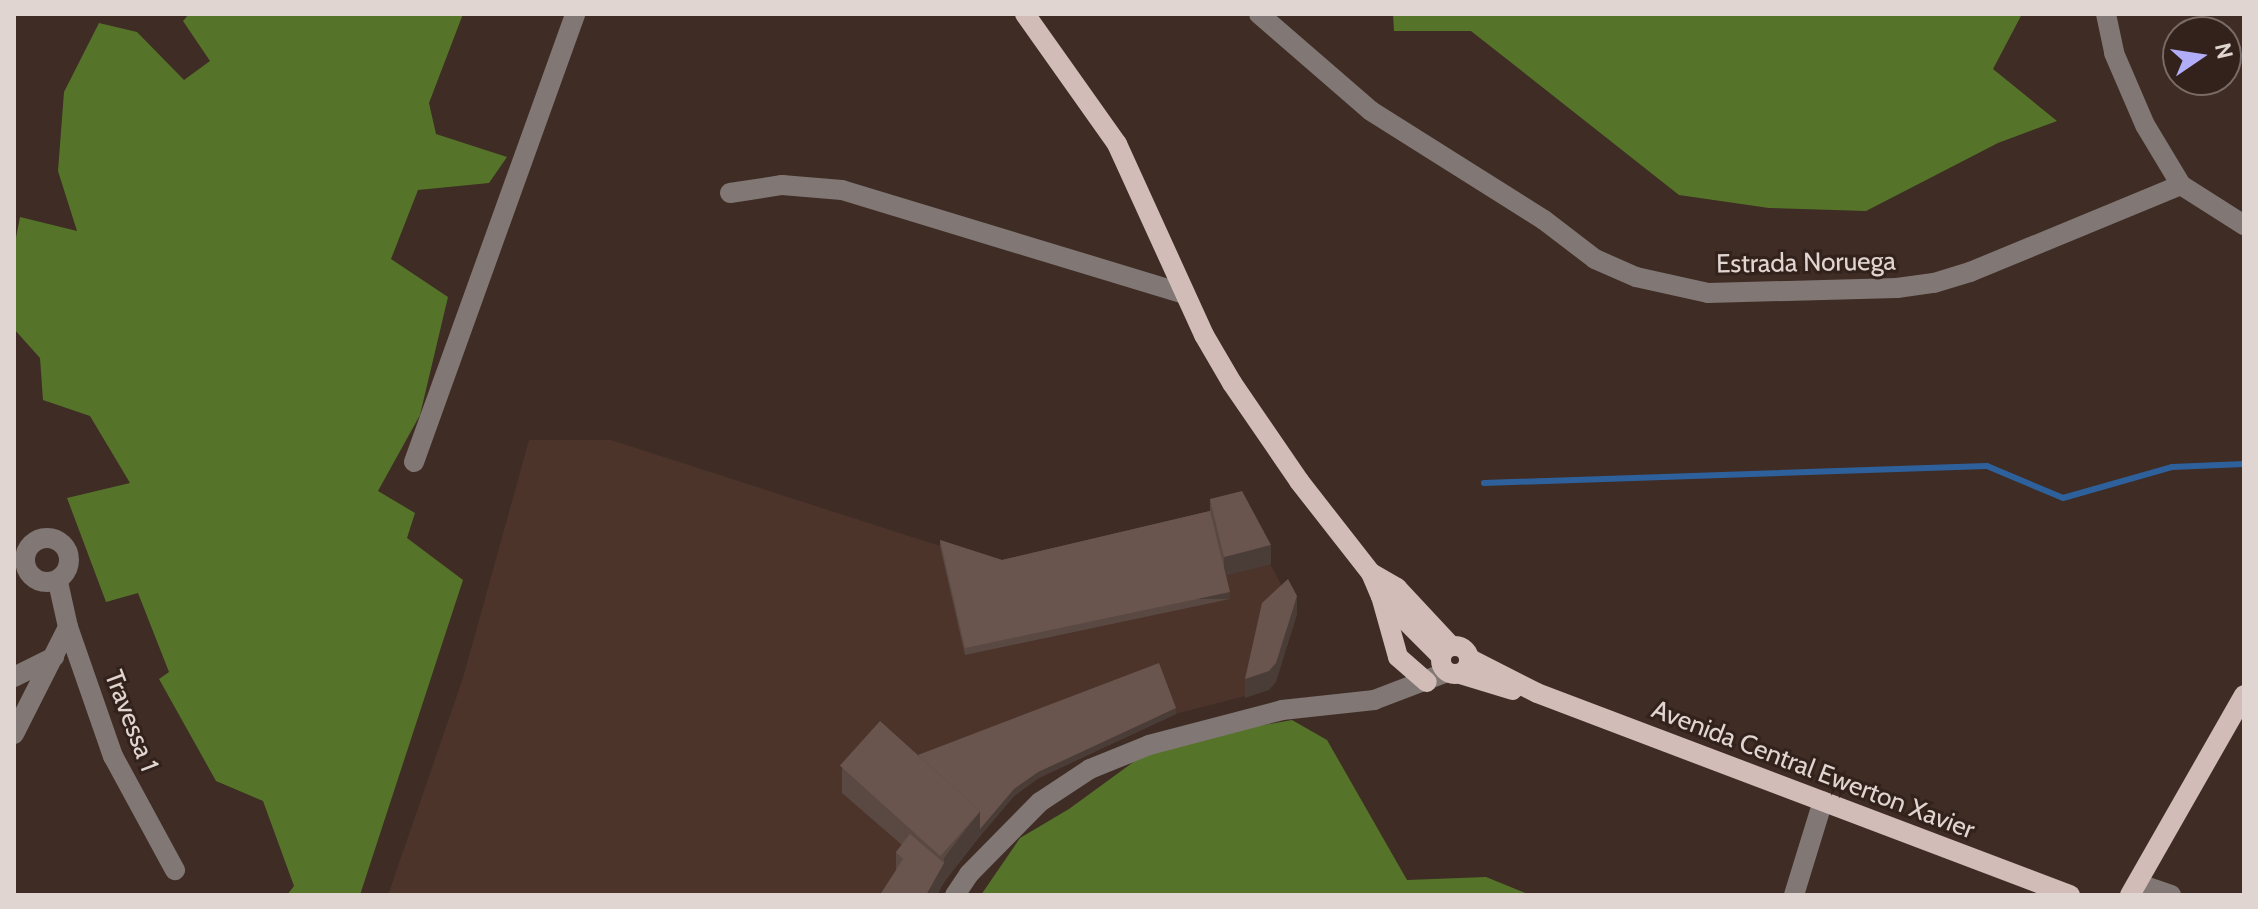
<!DOCTYPE html>
<html>
<head>
<meta charset="utf-8">
<style>
	body { margin:0 }
	#map { position:relative; width:2258px; height:909px; overflow:hidden; background:#3e2c25; font-family:Cabin,sans-serif }
	div>[style] { position:absolute }
	[style*='--x'] { left:calc(var(--x)*1px); top:calc(var(--y)*1px); width:calc(var(--w)*1px); rotate:calc(var(--a)*1deg) }
	.built>* { inset:0; background:#4c342b }
	.forest>* { inset:0; background:#557429 }
	.stream>* { height:6px; margin:-3px; padding:0 3px; transform-origin:3px; border-radius:3px; background:#2e619b }
	.minor>* { height:20px; margin:-10px; padding:0 10px; transform-origin:10px; border-radius:10px; background:#817774 }
	.minor>.ring { margin:-10px; padding:0; box-sizing:content-box; background:none; border:20px solid #817774; border-radius:50% }
	.major>* { height:20px; margin:-10px; padding:0 10px; transform-origin:10px; border-radius:10px; background:#d1bcb7 }
	.major>.ring { margin:-10px; padding:0; box-sizing:content-box; background:none; border:20px solid #d1bcb7; border-radius:50% }
	.wall>* { inset:0; background:#5a4943 }
	.shaded-wall>* { inset:0; background:#4a3c37; transform-origin:0 0 }
	.building>* { inset:0; background:#69554e; transform-origin:0 0 }
	span { translate:-50% -50%; white-space:nowrap; text-align:center; line-height:1.15; -webkit-text-stroke:6px #33221c; paint-order:stroke }
	.street-label { font-size:26px; color:#e1d5d1 }
	.frame { position:absolute; inset:0; border:16px solid #e1d5d1; pointer-events:none }
	.north { position:absolute; left:2162px; top:16px; width:80px; height:80px; box-sizing:border-box; background:#33221c; border:2px solid #796a64; border-radius:50%; rotate:77deg; font-size:22px; font-weight:700; line-height:32px; text-align:center; color:#e1d5d1 }
	.north::after { content:''; display:block; margin:auto; width:28px; height:36px; background:#b2adf9; clip-path:polygon(50% 0,100% 100%,50% 72%,0 100%) }
</style>
</head>
<body>
<div id="map">
	<div class="built">
		<div style="clip-path:polygon(529px 440px,611px 440px,1002px 566px,1242px 510px,1297px 615px,1276px 682px,1269px 690px,1171px 715px,1038px 779px,1014px 796px,960px 859px,936px 895px,388px 895px,463px 678px)"></div>
	</div>
	<div class="forest">
		<div style="clip-path:polygon(189px 14px,463px 14px,429px 103px,436px 134px,507px 157px,489px 183px,418px 190px,391px 259px,448px 297px,420px 415px,378px 491px,415px 513px,407px 538px,463px 580px,360px 895px,287px 895px,294px 886px,263px 801px,216px 781px,159px 679px,169px 672px,138px 593px,106px 602px,67px 498px,130px 483px,90px 416px,43px 400px,40px 358px,14px 329px,14px 248px,20px 217px,77px 231px,58px 171px,64px 92px,99px 23px,137px 32px,184px 80px,210px 61px,183px 21px)"></div>
		<div style="clip-path:polygon(1393px 14px,2022px 14px,1993px 69px,2057px 121px,1998px 143px,1866px 211px,1769px 208px,1679px 195px,1471px 31px,1394px 31px)"></div>
		<div style="clip-path:polygon(1292px 720px,1327px 740px,1407px 880px,1486px 877px,1530px 895px,981px 895px,1020px 838px,1069px 809px,1143px 755px,1207px 735px)"></div>
	</div>
	<div class="stream">
		<div style="--x:1484;--y:483;--w:503;--a:-1.94"></div>
		<div style="--x:1987;--y:466;--w:82;--a:22.8"></div>
		<div style="--x:2063;--y:498;--w:113;--a:-15.9"></div>
		<div style="--x:2172;--y:467;--w:72;--a:-2.4"></div>
	</div>
	<div class="minor">
		<div style="--x:1259;--y:14;--w:148;--a:40.9"></div>
		<div style="--x:1371;--y:111;--w:204;--a:32.2"></div>
		<div style="--x:1544;--y:220;--w:64;--a:37.4"></div>
		<div style="--x:1595;--y:259;--w:45;--a:23.7"></div>
		<div style="--x:1636;--y:277;--w:74;--a:12.5"></div>
		<div style="--x:1708;--y:293;--w:189;--a:-1.5"></div>
		<div style="--x:1897;--y:288;--w:37;--a:-8"></div>
		<div style="--x:1934;--y:283;--w:38;--a:-17"></div>
		<div style="--x:1970;--y:272;--w:228;--a:-22.4"></div>
		<div style="--x:2106;--y:14;--w:40;--a:78"></div>
		<div style="--x:2114;--y:53;--w:78;--a:66.7"></div>
		<div style="--x:2145;--y:125;--w:70;--a:59"></div>
		<div style="--x:2181;--y:185;--w:75;--a:32.4"></div>
		<div style="--x:730;--y:193;--w:53;--a:-8.7"></div>
		<div style="--x:782;--y:185;--w:60;--a:4.8"></div>
		<div style="--x:842;--y:190;--w:357;--a:16.9"></div>
		<div style="--x:414;--y:462;--w:476;--a:-70.2"></div>
		<div class="ring" style="left:25px;top:538px;width:24px;height:24px"></div>
		<div style="--x:58;--y:582;--w:46;--a:77.5"></div>
		<div style="--x:68;--y:627;--w:137;--a:70.8"></div>
		<div style="--x:113;--y:756;--w:130;--a:61.5"></div>
		<div style="--x:14;--y:677;--w:45;--a:-26.6"></div>
		<div style="--x:14;--y:734;--w:120;--a:-63.2"></div>
		<div style="--x:2139;--y:884;--w:34;--a:19"></div>
		<div style="--x:955;--y:895;--w:25;--a:-56"></div>
		<div style="--x:969;--y:874;--w:101;--a:-45.4"></div>
		<div style="--x:1040;--y:802;--w:60;--a:-33.4"></div>
		<div style="--x:1090;--y:769;--w:64;--a:-22.1"></div>
		<div style="--x:1149;--y:745;--w:138;--a:-14.7"></div>
		<div style="--x:1282;--y:710;--w:93;--a:-6.2"></div>
		<div style="--x:1374;--y:700;--w:78;--a:-21"></div>
		<div style="--x:1794;--y:895;--w:98;--a:-72.9"></div>
	</div>
	<div class="major">
		<div style="--x:1025;--y:14;--w:159;--a:54.7"></div>
		<div style="--x:1117;--y:144;--w:210;--a:65.5"></div>
		<div style="--x:1204;--y:335;--w:56;--a:59.7"></div>
		<div style="--x:1232;--y:383;--w:119;--a:55.6"></div>
		<div style="--x:1299;--y:481;--w:117;--a:52"></div>
		<div style="--x:1371;--y:573;--w:25;--a:67"></div>
		<div style="--x:1381;--y:596;--w:85;--a:45"></div>
		<div style="--x:1371;--y:573;--w:30;--a:30"></div>
		<div style="--x:1397;--y:588;--w:79;--a:47"></div>
		<div style="--x:1381;--y:596;--w:63;--a:74.4"></div>
		<div style="--x:1398;--y:657;--w:38;--a:41"></div>
		<div class="ring" style="left:1441px;top:646px;width:8px;height:8px"></div>
		<div style="--x:1470;--y:659;--w:75;--a:26.9"></div>
		<div style="--x:1537;--y:693;--w:570;--a:20.76"></div>
		<div style="--x:1460;--y:674;--w:55;--a:16.8"></div>
		<div style="--x:2130;--y:895;--w:230;--a:-60.3"></div>
	</div>
	<div class="wall">
		<div style="clip-path:polygon(1210px 499px,1271px 564px,1226px 575px,1230px 599px,965px 655px,940px 546px,940px 540px,1002px 560px,1210px 511px)"></div>
		<div style="clip-path:polygon(1176px 714px,1038px 778px,1014px 796px,980px 836px,944px 882px,937px 895px,880px 895px,896px 871px,896px 852px,902px 845px,842px 793px,842px 768px)"></div>
	</div>
	<div class="shaded-wall">
		<div style="clip-path:polygon(1271px 545px,1271px 564px,1224px 576px,1224px 557px)"></div>
		<div style="left:1230px;top:592px;width:7px;height:271px;rotate:90deg"></div>
		<div style="clip-path:polygon(1297px 596px,1297px 614px,1276px 682px,1269px 690px,1245px 698px,1245px 679px)"></div>
		<div style="clip-path:polygon(1176px 708px,1176px 714px,1038px 778px,1014px 796px,980px 836px,944px 882px,937px 895px,926px 895px,944px 863px,944px 858px,980px 811px,1038px 772px)"></div>
	</div>
	<div class="building">
		<div style="clip-path:polygon(1242px 491px,1271px 545px,1224px 557px,1210px 499px)"></div>
		<div style="clip-path:polygon(1210px 511px,1230px 592px,965px 648px,940px 540px,1002px 560px)"></div>
		<div style="clip-path:polygon(1288px 579px,1297px 596px,1276px 663px,1269px 671px,1245px 679px,1262px 603px)"></div>
		<div style="clip-path:polygon(1159px 663px,1176px 708px,1038px 772px,1014px 789px,980px 829px,980px 811px,918px 755px)"></div>
		<div style="left:880px;top:721px;width:135px;height:60px;rotate:42deg"></div>
		<div style="clip-path:polygon(910px 834px,944px 863px,926px 895px,880px 895px,903px 859px,896px 852px)"></div>
	</div>
	<div class="street-label">
		<span style="left:1806px;top:263px;rotate:-1deg">Estrada Noruega</span>
		<span style="left:131px;top:721px;rotate:69deg">Travessa 1</span>
		<span style="left:1813px;top:770px;rotate:21deg">Avenida Central Ewerton Xavier</span>
	</div>
	<div class="frame"></div>
	<div class="north">N</div>
</div>
</body>
</html>
